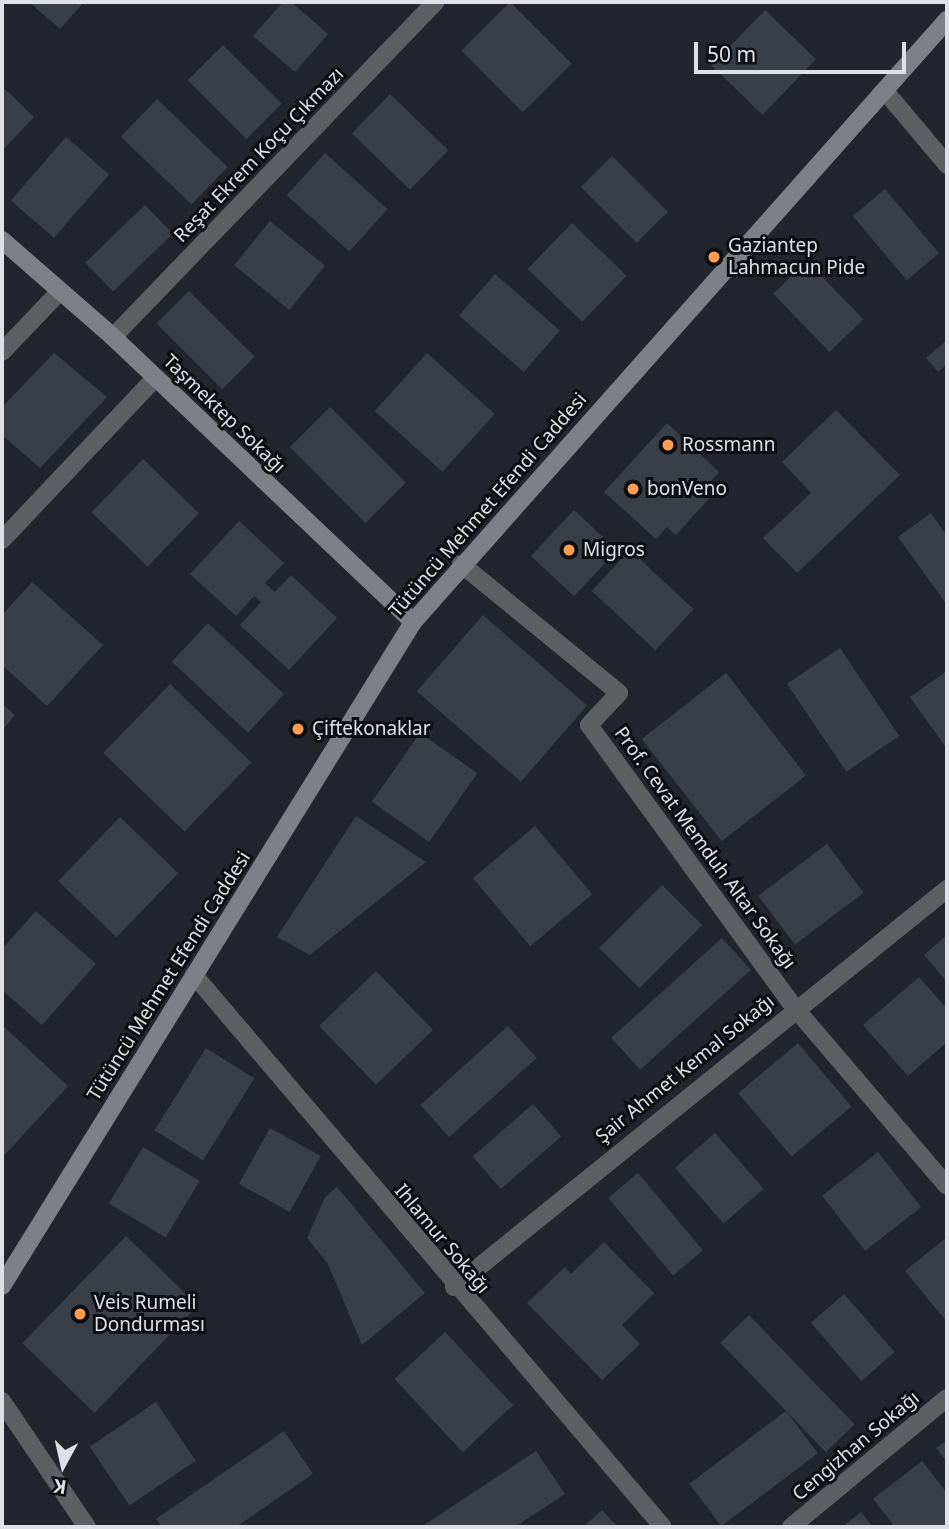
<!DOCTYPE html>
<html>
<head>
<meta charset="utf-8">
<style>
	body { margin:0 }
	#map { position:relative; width:949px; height:1529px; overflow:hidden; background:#22252d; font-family:"Noto Sans",sans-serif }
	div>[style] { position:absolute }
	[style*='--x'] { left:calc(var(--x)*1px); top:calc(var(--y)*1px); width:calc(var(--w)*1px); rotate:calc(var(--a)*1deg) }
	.building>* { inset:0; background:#3a3e46; transform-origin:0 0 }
	.street>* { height:18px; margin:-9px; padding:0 9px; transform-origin:9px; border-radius:9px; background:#5d5f63 }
	.secondary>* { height:18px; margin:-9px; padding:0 9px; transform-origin:9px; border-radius:9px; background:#7d8086 }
	.dots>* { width:19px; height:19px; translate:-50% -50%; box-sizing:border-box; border:4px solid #0d0e12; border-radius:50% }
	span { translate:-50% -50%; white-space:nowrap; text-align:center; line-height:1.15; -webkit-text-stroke:6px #0d0e12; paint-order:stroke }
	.street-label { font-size:19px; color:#dee0e6 }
	.poi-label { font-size:19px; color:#dee0e6 }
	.left { translate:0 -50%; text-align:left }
	.frame { position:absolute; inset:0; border:4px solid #dee0e6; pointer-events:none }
	.north { position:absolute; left:28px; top:1431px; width:70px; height:70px; -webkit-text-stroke:5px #0d0e12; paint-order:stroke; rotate:188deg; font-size:19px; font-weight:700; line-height:28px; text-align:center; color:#dee0e6 }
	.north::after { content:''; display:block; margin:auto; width:24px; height:32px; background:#dee0e6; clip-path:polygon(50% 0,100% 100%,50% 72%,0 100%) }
	.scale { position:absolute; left:694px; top:42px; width:212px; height:32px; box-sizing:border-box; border:4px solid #dee0e6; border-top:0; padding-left:9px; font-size:21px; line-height:24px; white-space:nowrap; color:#dee0e6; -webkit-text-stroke:5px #0d0e12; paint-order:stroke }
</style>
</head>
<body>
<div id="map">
	<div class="building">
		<div style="clip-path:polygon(29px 2px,84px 2px,60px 29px)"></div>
		<div style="clip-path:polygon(283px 2px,291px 2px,328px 34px,295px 72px,253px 36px)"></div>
		<div style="left:510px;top:2px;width:87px;height:69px;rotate:45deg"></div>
		<div style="left:765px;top:10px;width:71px;height:77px;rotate:44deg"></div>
		<div style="left:223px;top:45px;width:83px;height:50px;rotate:45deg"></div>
		<div style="clip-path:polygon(2px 86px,34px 117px,2px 151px)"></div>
		<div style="left:390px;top:94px;width:81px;height:55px;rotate:44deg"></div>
		<div style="left:157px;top:99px;width:98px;height:52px;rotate:44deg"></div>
		<div style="left:66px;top:137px;width:57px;height:84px;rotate:41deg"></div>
		<div style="left:325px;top:153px;width:84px;height:57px;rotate:42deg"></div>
		<div style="left:612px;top:156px;width:79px;height:44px;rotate:45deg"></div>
		<div style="left:885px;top:189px;width:84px;height:42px;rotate:50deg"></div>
		<div style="left:145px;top:205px;width:40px;height:83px;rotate:46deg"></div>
		<div style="left:270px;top:221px;width:71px;height:57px;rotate:39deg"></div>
		<div style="left:572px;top:223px;width:76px;height:64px;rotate:44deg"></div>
		<div style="left:807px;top:261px;width:81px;height:47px;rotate:46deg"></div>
		<div style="left:495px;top:274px;width:86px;height:55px;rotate:41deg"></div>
		<div style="left:189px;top:291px;width:93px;height:46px;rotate:45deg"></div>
		<div style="clip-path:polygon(947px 340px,947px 364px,938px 372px,926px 358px)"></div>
		<div style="clip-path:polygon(54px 353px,107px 397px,40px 468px,2px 435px,2px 407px)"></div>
		<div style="left:427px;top:353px;width:91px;height:78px;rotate:42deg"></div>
		<div style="left:330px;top:407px;width:107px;height:57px;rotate:45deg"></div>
		<div style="clip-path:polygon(836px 410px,900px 475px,797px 573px,763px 538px,811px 493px,782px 462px)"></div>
		<div style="clip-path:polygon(667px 423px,719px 472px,706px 486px,714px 493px,676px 535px,667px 527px,656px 539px,604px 492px)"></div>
		<div style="left:143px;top:459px;width:78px;height:74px;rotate:44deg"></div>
		<div style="left:574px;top:510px;width:59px;height:63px;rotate:43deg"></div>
		<div style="clip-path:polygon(931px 513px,947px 536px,947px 605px,898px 537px)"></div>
		<div style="clip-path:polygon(239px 521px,284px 563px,265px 583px,275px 592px,291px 575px,337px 618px,289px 670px,240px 625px,261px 602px,254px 596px,236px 616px,190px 574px)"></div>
		<div style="left:630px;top:550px;width:87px;height:56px;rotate:43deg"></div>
		<div style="clip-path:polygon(32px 582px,103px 645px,47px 706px,2px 665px,2px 615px)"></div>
		<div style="left:483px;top:615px;width:138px;height:101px;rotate:41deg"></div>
		<div style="left:208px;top:623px;width:104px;height:53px;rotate:43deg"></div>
		<div style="left:840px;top:648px;width:106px;height:64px;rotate:56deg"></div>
		<div style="clip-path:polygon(947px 671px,947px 749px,910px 697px)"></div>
		<div style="left:726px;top:673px;width:130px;height:107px;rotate:52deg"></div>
		<div style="left:170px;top:684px;width:113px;height:96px;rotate:44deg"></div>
		<div style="clip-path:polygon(2px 704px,15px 715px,2px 731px)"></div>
		<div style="left:420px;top:733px;width:70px;height:84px;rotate:35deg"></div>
		<div style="clip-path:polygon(356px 816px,426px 862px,310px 955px,277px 937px)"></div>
		<div style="left:120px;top:817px;width:81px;height:89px;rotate:44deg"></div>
		<div style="left:535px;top:826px;width:89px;height:81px;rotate:50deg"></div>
		<div style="left:827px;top:844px;width:61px;height:86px;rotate:53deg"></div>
		<div style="left:662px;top:885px;width:57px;height:89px;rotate:45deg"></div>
		<div style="clip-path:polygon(36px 911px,96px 964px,42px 1025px,2px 990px,2px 949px)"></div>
		<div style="clip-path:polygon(947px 935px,947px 982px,924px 955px)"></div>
		<div style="left:722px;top:938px;width:43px;height:149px;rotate:48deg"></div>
		<div style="left:376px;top:971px;width:82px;height:79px;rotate:46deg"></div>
		<div style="clip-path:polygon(919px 977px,947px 1009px,947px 1042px,908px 1076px,863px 1025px)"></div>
		<div style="clip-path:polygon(2px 1025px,68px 1086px,2px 1158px)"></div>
		<div style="left:508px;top:1026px;width:43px;height:118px;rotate:48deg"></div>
		<div style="left:798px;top:1043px;width:83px;height:78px;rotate:50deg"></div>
		<div style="left:206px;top:1048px;width:57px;height:97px;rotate:32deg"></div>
		<div style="left:533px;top:1104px;width:43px;height:80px;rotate:49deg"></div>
		<div style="left:270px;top:1128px;width:58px;height:64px;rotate:29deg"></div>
		<div style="left:715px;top:1133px;width:74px;height:53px;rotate:49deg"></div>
		<div style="left:143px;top:1147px;width:66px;height:66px;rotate:31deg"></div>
		<div style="left:878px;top:1152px;width:70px;height:71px;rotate:52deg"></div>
		<div style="left:638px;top:1173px;width:101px;height:39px;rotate:50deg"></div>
		<div style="clip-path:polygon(337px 1187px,425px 1293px,362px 1345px,328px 1264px,307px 1238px,325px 1197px)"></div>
		<div style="left:126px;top:1236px;width:100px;height:149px;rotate:44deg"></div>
		<div style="clip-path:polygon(947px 1237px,947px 1322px,905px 1271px)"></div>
		<div style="clip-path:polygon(604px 1242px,654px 1293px,622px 1325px,640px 1344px,602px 1380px,527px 1303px,565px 1267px,571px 1274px)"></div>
		<div style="left:844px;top:1294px;width:77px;height:44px;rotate:49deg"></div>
		<div style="left:749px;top:1315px;width:152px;height:40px;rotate:46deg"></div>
		<div style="left:445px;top:1332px;width:100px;height:69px;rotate:47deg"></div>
		<div style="left:156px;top:1402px;width:71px;height:80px;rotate:56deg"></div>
		<div style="left:786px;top:1411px;width:53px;height:121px;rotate:53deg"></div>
		<div style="clip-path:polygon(284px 1431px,313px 1474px,236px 1527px,162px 1527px,156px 1519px)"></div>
		<div style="clip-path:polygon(947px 1440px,947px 1462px,936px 1448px)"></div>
		<div style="clip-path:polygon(536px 1451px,565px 1494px,515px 1527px,421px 1527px)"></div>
		<div style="clip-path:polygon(922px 1461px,947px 1493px,947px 1527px,895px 1527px,873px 1499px)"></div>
		<div style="clip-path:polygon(602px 1510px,618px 1527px,583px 1527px)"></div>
		<div style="clip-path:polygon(861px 1512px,873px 1527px,842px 1527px)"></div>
	</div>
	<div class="street">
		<div style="--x:885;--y:91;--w:97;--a:50"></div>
		<div style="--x:113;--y:337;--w:465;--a:-46.1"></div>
		<div style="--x:2;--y:352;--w:84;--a:-46.4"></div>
		<div style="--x:2;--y:540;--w:223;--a:-46.6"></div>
		<div style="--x:461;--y:564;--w:204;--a:39.2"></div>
		<div style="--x:619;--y:693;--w:44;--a:133.2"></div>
		<div style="--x:589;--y:725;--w:349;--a:54"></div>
		<div style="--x:794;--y:1007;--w:235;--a:49.5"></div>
		<div style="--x:194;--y:975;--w:724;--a:49.65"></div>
		<div style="--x:454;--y:1287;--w:634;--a:-38.91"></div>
		<div style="--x:2;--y:1401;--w:152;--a:56"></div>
		<div style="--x:791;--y:1527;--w:202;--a:-39.6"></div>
	</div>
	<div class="secondary">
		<div style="--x:2;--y:240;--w:147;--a:41.1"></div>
		<div style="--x:113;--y:337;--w:414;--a:43.5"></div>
		<div style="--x:2;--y:1286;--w:781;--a:-58.24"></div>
		<div style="--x:413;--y:622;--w:805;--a:-48.43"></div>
	</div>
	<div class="dots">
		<div style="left:714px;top:257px;background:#fc9d52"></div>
		<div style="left:668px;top:445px;background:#fc9d52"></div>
		<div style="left:633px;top:489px;background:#fc9d52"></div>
		<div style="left:569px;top:550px;background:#fc9d52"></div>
		<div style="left:298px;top:729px;background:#fc9d52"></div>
		<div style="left:80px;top:1314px;background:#fc9d52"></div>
	</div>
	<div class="street-label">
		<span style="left:259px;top:155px;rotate:-46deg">Reşat Ekrem Koçu Çıkmazı</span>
		<span style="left:224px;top:414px;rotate:44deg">Taşmektep Sokağı</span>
		<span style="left:488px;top:505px;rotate:-49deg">Tütüncü Mehmet Efendi Caddesi</span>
		<span style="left:705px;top:848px;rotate:54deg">Prof. Cevat Memduh Altar Sokağı</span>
		<span style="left:169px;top:976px;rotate:-58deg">Tütüncü Mehmet Efendi Caddesi</span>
		<span style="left:685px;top:1069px;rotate:-39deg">Şair Ahmet Kemal Sokağı</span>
		<span style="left:442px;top:1239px;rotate:50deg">Ihlamur Sokağı</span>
		<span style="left:856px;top:1446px;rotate:-40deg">Cengizhan Sokağı</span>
	</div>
	<div class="poi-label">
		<span class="left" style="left:728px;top:257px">Gaziantep<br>Lahmacun Pide</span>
		<span class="left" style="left:682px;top:445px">Rossmann</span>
		<span class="left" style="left:647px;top:489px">bonVeno</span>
		<span class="left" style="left:583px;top:550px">Migros</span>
		<span class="left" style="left:312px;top:729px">Çiftekonaklar</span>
		<span class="left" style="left:94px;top:1314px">Veis Rumeli<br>Dondurması</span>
	</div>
	<div class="frame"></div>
	<div class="north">K</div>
	<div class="scale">50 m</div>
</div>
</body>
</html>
